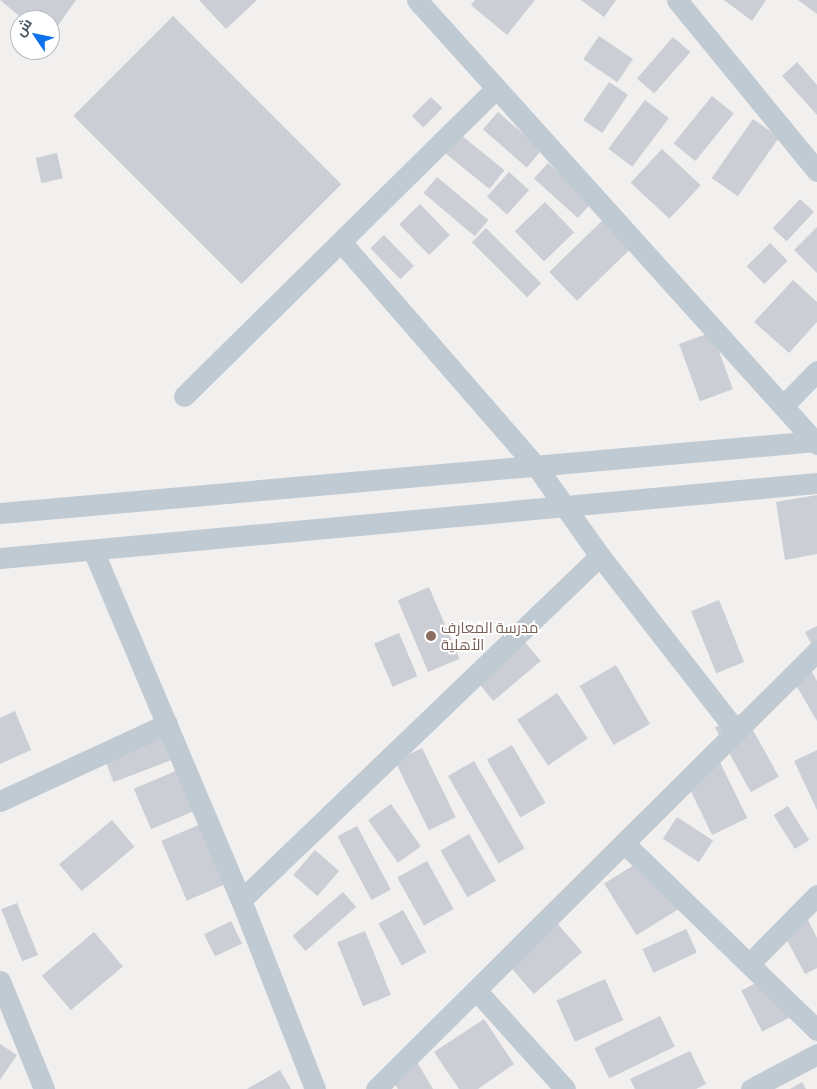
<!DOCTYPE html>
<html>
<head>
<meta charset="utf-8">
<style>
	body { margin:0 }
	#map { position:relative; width:817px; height:1089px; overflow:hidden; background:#f2efef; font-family:Barlow,Cairo,sans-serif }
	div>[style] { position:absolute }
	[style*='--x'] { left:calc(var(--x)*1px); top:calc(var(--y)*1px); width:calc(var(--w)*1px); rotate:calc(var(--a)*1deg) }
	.building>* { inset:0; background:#cbced4; transform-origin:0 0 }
	.minor>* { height:21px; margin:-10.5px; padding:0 10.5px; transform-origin:10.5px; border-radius:10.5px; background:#bfcad2 }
	.dots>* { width:14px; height:14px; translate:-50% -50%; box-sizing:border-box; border:2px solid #fff; border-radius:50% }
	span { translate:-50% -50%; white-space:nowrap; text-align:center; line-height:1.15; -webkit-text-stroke:4px #fff; paint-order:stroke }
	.education-label { font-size:15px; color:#785e54 }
	.left { translate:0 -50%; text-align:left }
	.north { position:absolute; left:10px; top:10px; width:50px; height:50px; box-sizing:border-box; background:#fff; border:1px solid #b5babf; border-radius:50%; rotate:304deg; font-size:14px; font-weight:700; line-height:20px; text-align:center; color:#46535e }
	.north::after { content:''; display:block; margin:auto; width:18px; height:22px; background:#0d71ee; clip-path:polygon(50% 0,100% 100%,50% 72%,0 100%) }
</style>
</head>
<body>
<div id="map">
	<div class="building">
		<div style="clip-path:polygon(0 0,76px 0,50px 37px,50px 20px,24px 20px)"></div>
		<div style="clip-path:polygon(199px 0,257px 0,226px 29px)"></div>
		<div style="clip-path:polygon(475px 0,535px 0,507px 35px,471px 5px)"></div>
		<div style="clip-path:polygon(581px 0,616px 0,604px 17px)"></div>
		<div style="clip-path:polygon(724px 0,766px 0,752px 21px)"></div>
		<div style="clip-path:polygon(798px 0,817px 0,817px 14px)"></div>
		<div style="left:173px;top:16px;width:238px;height:141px;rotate:45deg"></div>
		<div style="left:599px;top:36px;width:41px;height:28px;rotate:34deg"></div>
		<div style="left:673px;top:37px;width:23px;height:55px;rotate:41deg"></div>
		<div style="clip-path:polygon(797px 62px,817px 85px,817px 115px,782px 76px)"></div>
		<div style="left:609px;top:82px;width:23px;height:46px;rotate:34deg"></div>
		<div style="left:712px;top:96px;width:28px;height:61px;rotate:39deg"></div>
		<div style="left:431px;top:97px;width:16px;height:27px;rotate:45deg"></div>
		<div style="left:645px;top:100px;width:30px;height:61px;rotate:37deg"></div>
		<div style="left:498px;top:112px;width:58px;height:23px;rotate:41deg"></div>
		<div style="left:753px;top:119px;width:32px;height:72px;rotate:35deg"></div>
		<div style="left:461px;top:135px;width:56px;height:24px;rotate:39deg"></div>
		<div style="left:662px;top:149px;width:53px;height:46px;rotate:43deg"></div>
		<div style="left:57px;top:153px;width:26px;height:22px;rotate:77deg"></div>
		<div style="left:548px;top:163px;width:59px;height:21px;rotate:42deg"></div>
		<div style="left:509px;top:172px;width:27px;height:33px;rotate:42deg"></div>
		<div style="left:437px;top:177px;width:67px;height:21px;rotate:40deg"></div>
		<div style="left:800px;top:199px;width:19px;height:40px;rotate:43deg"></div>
		<div style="left:545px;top:202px;width:42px;height:42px;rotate:46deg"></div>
		<div style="left:420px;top:204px;width:43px;height:29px;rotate:46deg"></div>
		<div style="left:606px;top:217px;width:40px;height:79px;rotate:46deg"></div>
		<div style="clip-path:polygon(817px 227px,817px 273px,794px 250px)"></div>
		<div style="left:486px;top:228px;width:78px;height:20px;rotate:45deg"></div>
		<div style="left:384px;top:235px;width:43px;height:19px;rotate:46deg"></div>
		<div style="left:770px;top:243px;width:25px;height:33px;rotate:45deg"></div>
		<div style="clip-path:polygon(793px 280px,817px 302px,817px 322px,789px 353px,754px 322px)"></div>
		<div style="left:712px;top:332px;width:61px;height:35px;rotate:70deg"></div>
		<div style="clip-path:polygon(817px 495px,817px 554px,785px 560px,776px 502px)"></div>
		<div style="left:429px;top:587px;width:78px;height:34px;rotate:67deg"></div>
		<div style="left:719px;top:600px;width:67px;height:30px;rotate:68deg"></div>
		<div style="clip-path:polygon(817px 626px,817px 655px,805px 632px)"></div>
		<div style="left:399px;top:633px;width:47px;height:27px;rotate:67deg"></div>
		<div style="left:519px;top:635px;width:34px;height:62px;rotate:50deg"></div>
		<div style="clip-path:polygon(807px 663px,817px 681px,817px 721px,789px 673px)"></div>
		<div style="left:616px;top:665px;width:68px;height:42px;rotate:60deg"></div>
		<div style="left:557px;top:693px;width:55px;height:48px;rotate:56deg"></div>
		<div style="clip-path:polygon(15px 711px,31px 750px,0 764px,0 718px)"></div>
		<div style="left:743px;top:712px;width:74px;height:32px;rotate:61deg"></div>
		<div style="left:164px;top:735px;width:26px;height:64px;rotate:69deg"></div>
		<div style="left:512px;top:745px;width:67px;height:29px;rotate:60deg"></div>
		<div style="left:422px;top:748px;width:77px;height:30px;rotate:64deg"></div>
		<div style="clip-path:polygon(817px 750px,817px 810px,794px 761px)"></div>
		<div style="left:717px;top:756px;width:69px;height:39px;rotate:64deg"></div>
		<div style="left:474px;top:761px;width:101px;height:30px;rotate:60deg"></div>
		<div style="left:178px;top:770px;width:44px;height:48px;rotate:67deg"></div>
		<div style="left:391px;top:804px;width:52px;height:28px;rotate:55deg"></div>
		<div style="left:788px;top:806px;width:40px;height:17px;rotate:58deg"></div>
		<div style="left:677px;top:817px;width:43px;height:26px;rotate:33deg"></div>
		<div style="left:112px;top:820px;width:35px;height:69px;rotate:50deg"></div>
		<div style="left:201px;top:824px;width:65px;height:43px;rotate:67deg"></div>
		<div style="left:357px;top:826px;width:72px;height:22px;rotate:62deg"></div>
		<div style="left:469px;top:834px;width:54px;height:33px;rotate:60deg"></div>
		<div style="left:315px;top:850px;width:32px;height:33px;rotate:41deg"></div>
		<div style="left:650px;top:855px;width:61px;height:54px;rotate:58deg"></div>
		<div style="left:427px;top:861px;width:55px;height:34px;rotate:61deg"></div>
		<div style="left:343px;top:892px;width:20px;height:67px;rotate:49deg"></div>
		<div style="left:17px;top:903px;width:56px;height:17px;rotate:68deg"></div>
		<div style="left:403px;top:910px;width:48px;height:28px;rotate:61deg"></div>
		<div style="left:550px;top:915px;width:49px;height:64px;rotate:49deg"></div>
		<div style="clip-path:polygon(806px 916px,817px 938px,817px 968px,805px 974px,781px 929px)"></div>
		<div style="left:231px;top:921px;width:25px;height:30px;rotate:64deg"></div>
		<div style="left:686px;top:929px;width:26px;height:48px;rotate:65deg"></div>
		<div style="left:365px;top:931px;width:69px;height:30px;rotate:68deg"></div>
		<div style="left:94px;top:932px;width:45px;height:68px;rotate:50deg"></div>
		<div style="left:768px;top:977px;width:46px;height:30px;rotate:63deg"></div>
		<div style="left:605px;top:979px;width:45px;height:53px;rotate:66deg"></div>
		<div style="left:660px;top:1016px;width:34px;height:73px;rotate:64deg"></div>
		<div style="clip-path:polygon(484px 1019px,514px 1064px,478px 1089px,459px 1089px,434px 1052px)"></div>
		<div style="clip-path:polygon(0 1044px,17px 1055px,0 1080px)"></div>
		<div style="clip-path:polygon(690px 1051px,706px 1084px,696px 1089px,635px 1089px,630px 1079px)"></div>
		<div style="clip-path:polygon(414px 1057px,433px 1089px,398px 1089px,388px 1073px)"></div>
		<div style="clip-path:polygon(280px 1070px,291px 1089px,247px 1089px)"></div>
		<div style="clip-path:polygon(802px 1082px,806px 1089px,790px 1089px)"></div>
	</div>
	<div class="minor">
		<div style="--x:417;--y:0;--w:598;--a:47.98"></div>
		<div style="--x:677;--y:0;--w:221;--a:50.7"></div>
		<div style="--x:341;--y:242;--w:297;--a:49"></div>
		<div style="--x:536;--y:466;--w:110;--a:54.6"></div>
		<div style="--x:600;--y:556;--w:222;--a:52.1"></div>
		<div style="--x:184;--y:396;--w:438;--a:-44.6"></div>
		<div style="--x:783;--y:406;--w:49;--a:-45.8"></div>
		<div style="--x:0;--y:513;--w:820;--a:-5.04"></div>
		<div style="--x:93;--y:550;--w:380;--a:67.1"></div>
		<div style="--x:241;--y:900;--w:203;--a:68.6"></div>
		<div style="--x:0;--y:558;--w:820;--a:-5.25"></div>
		<div style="--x:0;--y:801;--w:184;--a:-24.8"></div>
		<div style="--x:624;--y:843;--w:269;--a:44.1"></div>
		<div style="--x:241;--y:900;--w:497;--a:-43.8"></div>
		<div style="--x:749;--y:964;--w:97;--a:-45.4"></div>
		<div style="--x:0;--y:981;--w:117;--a:67.8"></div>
		<div style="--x:476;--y:990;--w:133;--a:48"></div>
		<div style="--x:376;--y:1089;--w:622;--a:-44.8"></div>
		<div style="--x:751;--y:1089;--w:75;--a:-27.9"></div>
	</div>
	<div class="dots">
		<div style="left:431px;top:636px;background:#8d6e63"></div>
	</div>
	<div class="education-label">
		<span class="left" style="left:441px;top:636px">مدرسة المعارف<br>الأهلية</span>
	</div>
	<div class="north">ش</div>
</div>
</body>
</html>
